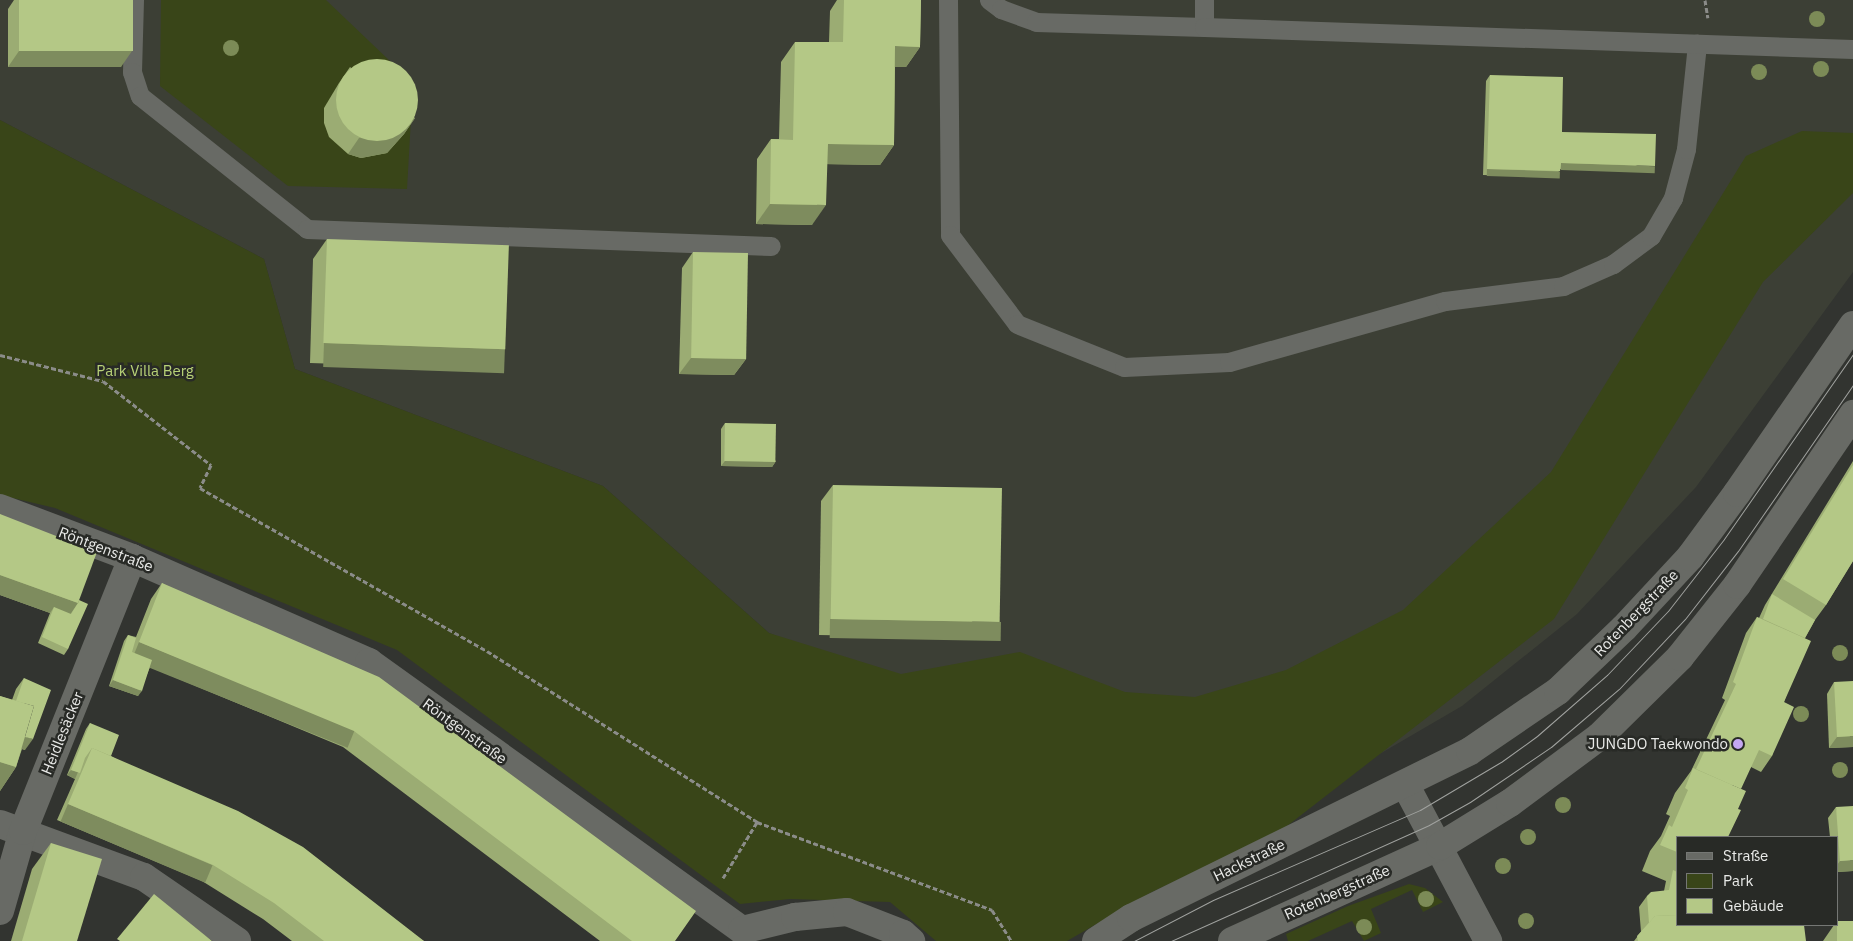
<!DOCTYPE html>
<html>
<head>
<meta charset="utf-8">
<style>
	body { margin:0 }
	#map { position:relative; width:1853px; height:941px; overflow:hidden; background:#323430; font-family:"IBM Plex Sans",sans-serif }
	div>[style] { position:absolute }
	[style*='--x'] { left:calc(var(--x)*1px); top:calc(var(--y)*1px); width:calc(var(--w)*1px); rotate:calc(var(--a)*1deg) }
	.built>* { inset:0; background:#3c3f35 }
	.green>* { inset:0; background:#394518 }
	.path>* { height:3px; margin-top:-1.5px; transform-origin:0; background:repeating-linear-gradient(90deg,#8b8c89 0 5px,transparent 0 7.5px) }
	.service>* { height:19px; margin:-9.5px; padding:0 9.5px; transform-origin:9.5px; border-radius:9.5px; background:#686a65 }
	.minor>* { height:28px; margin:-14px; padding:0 14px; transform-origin:14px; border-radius:14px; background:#686a65 }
	.secondary>* { height:28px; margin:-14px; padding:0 14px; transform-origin:14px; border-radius:14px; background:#686a65 }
	.tram>* { height:1px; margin:-0.5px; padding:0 0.5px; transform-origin:0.5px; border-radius:0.5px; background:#a0a29f }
	.trees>* { width:16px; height:16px; margin:-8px; border-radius:50%; background:#7c8b57 }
	.wall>* { inset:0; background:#9bac73 }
	.shaded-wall>* { inset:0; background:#7e8c5e; transform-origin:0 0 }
	.building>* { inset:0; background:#b4c886; transform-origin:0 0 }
	.round { border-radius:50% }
	.dots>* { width:14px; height:14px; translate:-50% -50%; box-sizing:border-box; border:2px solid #282a26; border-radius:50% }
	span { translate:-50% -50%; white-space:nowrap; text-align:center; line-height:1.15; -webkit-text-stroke:5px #282a26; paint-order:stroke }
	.park-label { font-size:15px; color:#b8d277 }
	.street-label { font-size:15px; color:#e9eae8 }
	.poi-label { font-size:15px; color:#e9eae8 }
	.right { translate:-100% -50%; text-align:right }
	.legend { position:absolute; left:1676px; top:836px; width:162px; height:90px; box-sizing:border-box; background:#282a26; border:1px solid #757774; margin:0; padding:6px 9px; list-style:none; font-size:15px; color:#e9eae8 }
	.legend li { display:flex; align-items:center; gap:10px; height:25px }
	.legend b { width:25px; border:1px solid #757774 }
</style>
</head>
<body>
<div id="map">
	<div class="built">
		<div style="clip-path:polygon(0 0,1853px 0,1853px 272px,1696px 487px,1577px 614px,1462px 706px,1263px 822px,769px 633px,603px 486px,295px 369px,264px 259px,0 120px)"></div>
	</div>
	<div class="green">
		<div style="clip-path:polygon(161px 0,326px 0,413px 83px,407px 189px,288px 186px,160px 86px)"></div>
		<div style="clip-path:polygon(0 120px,264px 259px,295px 369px,603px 486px,769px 633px,901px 674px,1020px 652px,1125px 692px,1195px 697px,1286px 670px,1403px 610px,1551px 472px,1746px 156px,1802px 131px,1853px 133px,1853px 193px,1763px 282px,1554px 619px,1278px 833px,1152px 892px,1067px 941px,936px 941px,890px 902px,790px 899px,740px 904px,397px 650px,55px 508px,0 495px)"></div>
		<div style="clip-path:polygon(1409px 884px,1425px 888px,1443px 902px,1423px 912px,1412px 890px,1371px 909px,1381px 933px,1364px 941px,1352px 921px,1308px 941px,1288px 941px,1286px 934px,1348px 906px)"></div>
	</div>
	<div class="path">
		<div style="--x:1705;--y:0;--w:18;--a:81"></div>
		<div style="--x:0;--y:355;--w:106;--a:14.2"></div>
		<div style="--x:103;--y:381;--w:137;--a:37.9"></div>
		<div style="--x:211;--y:465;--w:25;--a:116"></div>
		<div style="--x:200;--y:488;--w:330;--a:29.6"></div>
		<div style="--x:487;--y:651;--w:320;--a:32.3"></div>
		<div style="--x:757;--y:822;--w:251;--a:20.5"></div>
		<div style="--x:992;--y:910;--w:36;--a:58"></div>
		<div style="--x:723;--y:878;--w:66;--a:-58.7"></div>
	</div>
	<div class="service">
		<div style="--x:134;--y:0;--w:72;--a:91.6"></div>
		<div style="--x:132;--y:72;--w:25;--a:72"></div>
		<div style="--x:140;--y:96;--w:213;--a:38.5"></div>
		<div style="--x:307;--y:229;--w:464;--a:2.1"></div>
		<div style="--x:948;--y:0;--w:235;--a:89.5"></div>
		<div style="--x:950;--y:235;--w:111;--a:53"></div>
		<div style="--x:1017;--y:324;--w:115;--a:21.9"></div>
		<div style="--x:1124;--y:367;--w:105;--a:-2.7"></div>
		<div style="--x:1229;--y:362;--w:224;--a:-15.8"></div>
		<div style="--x:1445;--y:301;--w:119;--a:-7.2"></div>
		<div style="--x:1563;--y:286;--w:55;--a:-23.7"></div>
		<div style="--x:1613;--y:264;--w:47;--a:-36.4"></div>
		<div style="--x:1651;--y:236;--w:44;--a:-59.9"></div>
		<div style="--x:1673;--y:198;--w:51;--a:-75.1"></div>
		<div style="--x:1686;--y:149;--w:106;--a:-84"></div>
		<div style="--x:989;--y:0;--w:15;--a:37"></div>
		<div style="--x:1001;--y:9;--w:37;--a:20"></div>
		<div style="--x:1036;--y:22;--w:168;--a:1.7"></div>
		<div style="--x:1204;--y:0;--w:27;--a:90"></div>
		<div style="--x:1204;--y:27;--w:649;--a:1.94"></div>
	</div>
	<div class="minor">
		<div style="--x:0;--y:508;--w:141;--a:20.7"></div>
		<div style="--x:132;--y:558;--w:259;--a:23.7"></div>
		<div style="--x:369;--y:662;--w:459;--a:35.7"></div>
		<div style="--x:742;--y:930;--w:55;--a:-13.8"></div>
		<div style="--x:795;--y:917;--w:52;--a:-5.5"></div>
		<div style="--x:847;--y:912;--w:60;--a:21.4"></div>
		<div style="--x:903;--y:934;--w:11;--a:41"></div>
		<div style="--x:1405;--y:784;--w:178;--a:62.1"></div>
		<div style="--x:0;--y:824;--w:153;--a:20.2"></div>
		<div style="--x:144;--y:877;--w:113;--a:34.5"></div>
		<div style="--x:0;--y:911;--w:83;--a:-74"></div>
		<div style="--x:23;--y:831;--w:294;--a:-68.2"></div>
	</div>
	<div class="secondary">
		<div style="--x:1096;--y:941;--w:42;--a:-33.3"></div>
		<div style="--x:1131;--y:918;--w:378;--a:-26.2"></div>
		<div style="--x:1470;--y:751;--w:107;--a:-34.3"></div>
		<div style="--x:1558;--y:691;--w:91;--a:-43.7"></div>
		<div style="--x:1624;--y:628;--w:97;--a:-47.1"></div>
		<div style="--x:1690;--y:557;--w:79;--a:-53.7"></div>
		<div style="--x:1737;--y:493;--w:204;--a:-55.4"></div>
		<div style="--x:1232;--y:941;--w:229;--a:-24.5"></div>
		<div style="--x:1440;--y:846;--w:82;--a:-31.6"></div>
		<div style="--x:1510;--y:803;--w:111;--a:-36.6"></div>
		<div style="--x:1599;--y:737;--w:114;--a:-44.6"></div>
		<div style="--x:1680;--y:657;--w:92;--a:-51.6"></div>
		<div style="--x:1737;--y:585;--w:207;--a:-55.8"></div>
	</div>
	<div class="tram">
		<div style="--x:1134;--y:941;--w:89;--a:-27.4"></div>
		<div style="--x:1213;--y:900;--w:226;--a:-23.5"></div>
		<div style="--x:1420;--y:810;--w:94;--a:-30.7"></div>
		<div style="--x:1501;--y:762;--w:44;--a:-35.8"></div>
		<div style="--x:1537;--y:736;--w:93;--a:-41.1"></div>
		<div style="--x:1607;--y:675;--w:88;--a:-46.4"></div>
		<div style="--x:1668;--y:611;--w:91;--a:-52.1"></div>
		<div style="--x:1724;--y:539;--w:226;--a:-55.1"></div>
		<div style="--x:1171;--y:941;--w:283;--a:-24.2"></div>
		<div style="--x:1429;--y:825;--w:47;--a:-29.3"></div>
		<div style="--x:1470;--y:802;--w:98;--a:-34.2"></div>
		<div style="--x:1551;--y:747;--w:89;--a:-40.5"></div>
		<div style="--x:1619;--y:689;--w:96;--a:-46.7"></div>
		<div style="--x:1685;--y:619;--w:86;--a:-52.1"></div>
		<div style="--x:1738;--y:551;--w:202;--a:-55.3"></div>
	</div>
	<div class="trees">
		<div style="left:1817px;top:19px"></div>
		<div style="left:231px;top:48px"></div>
		<div style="left:1821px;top:69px"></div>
		<div style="left:1759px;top:72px"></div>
		<div style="left:1840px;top:653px"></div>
		<div style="left:1801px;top:714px"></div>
		<div style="left:1840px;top:770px"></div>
		<div style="left:1563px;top:805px"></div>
		<div style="left:1528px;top:837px"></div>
		<div style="left:1503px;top:866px"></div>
		<div style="left:1426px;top:899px"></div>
		<div style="left:1526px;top:921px"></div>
		<div style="left:1364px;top:927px"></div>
	</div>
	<div class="wall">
		<div style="clip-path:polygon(14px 0,133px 0,121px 67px,8px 67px,8px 9px)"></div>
		<div style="clip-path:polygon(837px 0,921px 0,920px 47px,906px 67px,895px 67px,894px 145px,880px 165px,827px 164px,812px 225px,756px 224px,757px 159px,771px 139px,779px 139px,781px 62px,795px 42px,829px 42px,830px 11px)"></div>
		<div style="clip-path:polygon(350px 67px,415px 118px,404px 134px,387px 153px,361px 158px,348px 154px,329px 137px,324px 123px,324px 108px,339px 83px)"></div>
		<div style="clip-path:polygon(1490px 75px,1562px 132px,1651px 172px,1560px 169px,1556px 177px,1483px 175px,1486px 81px)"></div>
		<div style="clip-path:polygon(327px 239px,505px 349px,491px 369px,310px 363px,313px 259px)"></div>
		<div style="clip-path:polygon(693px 252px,746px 359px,734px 375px,679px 374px,682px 268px)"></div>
		<div style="clip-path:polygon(725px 423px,776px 461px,772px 467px,721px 466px,721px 429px)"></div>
		<div style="clip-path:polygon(1853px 461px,1853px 561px,1826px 605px,1815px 620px,1805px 638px,1784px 702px,1772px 756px,1761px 772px,1751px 767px,1677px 837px,1677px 925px,1806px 941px,1634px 941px,1641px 932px,1639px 907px,1647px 896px,1664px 891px,1666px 881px,1642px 871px,1650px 851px,1661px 836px,1670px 816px,1666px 814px,1675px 793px,1691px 771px,1725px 700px,1722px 698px,1746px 633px,1757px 617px,1759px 618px,1765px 605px)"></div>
		<div style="clip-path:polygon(833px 485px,989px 638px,819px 635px,821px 501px)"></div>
		<div style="clip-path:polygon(0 514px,79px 600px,68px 649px,64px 655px,38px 643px,50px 613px,0 595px)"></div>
		<div style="clip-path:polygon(162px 583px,675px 941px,600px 941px,343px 747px,150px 667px,138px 696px,109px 686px,124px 641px,128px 635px,136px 637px,151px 599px)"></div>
		<div style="clip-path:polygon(24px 678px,25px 750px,22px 749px,16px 767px,0 791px,0 696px,12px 700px,16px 689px)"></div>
		<div style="clip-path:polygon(1834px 682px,1853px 747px,1829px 748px,1827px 694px)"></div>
		<div style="clip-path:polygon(90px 723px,111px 756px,424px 941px,292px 941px,263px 919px,202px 881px,57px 820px,75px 779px,67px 775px,86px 729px)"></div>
		<div style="clip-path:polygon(1836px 807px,1853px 871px,1837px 872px,1837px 837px,1830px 837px,1828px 818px)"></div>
		<div style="clip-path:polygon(51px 843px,77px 941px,11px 941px,32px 869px)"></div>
		<div style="clip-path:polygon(1834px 925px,1837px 925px,1853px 941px,1823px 941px)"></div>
	</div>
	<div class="shaded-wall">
		<div style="clip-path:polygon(895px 46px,920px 47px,906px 67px,881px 67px)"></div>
		<div style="clip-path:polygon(19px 51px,132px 51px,121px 67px,8px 67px)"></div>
		<div style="clip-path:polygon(415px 118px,404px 134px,387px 153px,361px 158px,348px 154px,359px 138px)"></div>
		<div style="clip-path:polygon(828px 144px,894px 145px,880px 165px,814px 164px)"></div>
		<div style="left:1561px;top:163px;width:94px;height:7px;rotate:2deg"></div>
		<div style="left:1487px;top:169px;width:73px;height:7px;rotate:2deg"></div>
		<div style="clip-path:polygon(770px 204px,826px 205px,812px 225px,756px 224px)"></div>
		<div style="left:324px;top:343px;width:181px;height:24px;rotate:2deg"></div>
		<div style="clip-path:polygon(691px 358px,746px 359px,734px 375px,679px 374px)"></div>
		<div style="clip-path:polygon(725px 461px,776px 461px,772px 467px,721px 466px)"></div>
		<div style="clip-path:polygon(0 575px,78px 603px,67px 619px,54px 607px,50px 613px,0 595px)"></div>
		<div style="left:830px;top:619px;width:171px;height:19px;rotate:1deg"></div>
		<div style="left:139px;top:642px;width:233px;height:20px;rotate:22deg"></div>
		<div style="clip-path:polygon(113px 680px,142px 691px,138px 696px,109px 686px)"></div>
		<div style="clip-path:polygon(20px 735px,33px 739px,25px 750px,12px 746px)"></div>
		<div style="clip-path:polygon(1853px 736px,1853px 747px,1829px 748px,1837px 737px)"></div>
		<div style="clip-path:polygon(0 762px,16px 767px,0 791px)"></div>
		<div style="clip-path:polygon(71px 770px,78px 772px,75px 779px,67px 775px)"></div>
		<div style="left:68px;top:804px;width:157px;height:19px;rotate:23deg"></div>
		<div style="clip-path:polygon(1853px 860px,1853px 871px,1837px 872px,1837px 865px,1840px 861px)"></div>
	</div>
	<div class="building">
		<div style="left:19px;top:0;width:114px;height:51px"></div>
		<div style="clip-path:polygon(844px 0,921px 0,920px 47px,895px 46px,894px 145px,828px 144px,826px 205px,770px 204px,771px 139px,793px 140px,795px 42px,843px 42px)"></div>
		<div class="round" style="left:336px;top:59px;width:82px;height:82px"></div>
		<div style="clip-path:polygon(1490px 75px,1563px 77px,1562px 132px,1656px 134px,1655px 166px,1561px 163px,1560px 171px,1487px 169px)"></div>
		<div style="left:327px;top:239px;width:182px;height:104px;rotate:2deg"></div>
		<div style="left:693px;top:252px;width:55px;height:106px;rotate:1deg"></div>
		<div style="left:725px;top:423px;width:51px;height:38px;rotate:1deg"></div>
		<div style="clip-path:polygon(1853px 465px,1853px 561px,1826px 605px,1783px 579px)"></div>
		<div style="left:833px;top:485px;width:169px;height:134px;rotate:1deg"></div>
		<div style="clip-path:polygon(0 514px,97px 552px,78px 603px,0 575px)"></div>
		<div style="clip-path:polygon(162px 583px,379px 677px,696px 911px,675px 941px,632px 941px,354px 731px,139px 642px)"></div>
		<div style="clip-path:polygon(1772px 594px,1815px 620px,1805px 638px,1763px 619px)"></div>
		<div style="clip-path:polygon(79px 600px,88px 604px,68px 649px,42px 637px,54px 607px,71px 614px,78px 603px)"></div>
		<div style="clip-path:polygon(1757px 617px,1811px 641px,1784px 702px,1794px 707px,1772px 756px,1759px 750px,1741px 789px,1696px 769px,1736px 684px,1733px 682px)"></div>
		<div style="clip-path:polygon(128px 635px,136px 638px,132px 652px,152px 660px,142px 691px,113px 680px)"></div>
		<div style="clip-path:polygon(24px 678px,51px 690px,33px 739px,25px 737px,34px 706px,16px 701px)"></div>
		<div style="clip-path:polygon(1853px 681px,1853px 736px,1837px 737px,1834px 682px)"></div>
		<div style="clip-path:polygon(0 696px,34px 706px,16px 767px,0 762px)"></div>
		<div style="clip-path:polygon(90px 723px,119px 735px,111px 756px,92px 748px,85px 758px,80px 773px,71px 770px)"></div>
		<div style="clip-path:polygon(92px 748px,238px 811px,303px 847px,424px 941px,324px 941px,274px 903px,213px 865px,68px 804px)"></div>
		<div style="clip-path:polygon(1693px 768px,1746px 791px,1738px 809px,1741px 810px,1728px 837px,1677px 837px,1677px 852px,1660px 845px,1669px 825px,1672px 827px,1688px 790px,1685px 788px)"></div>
		<div style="clip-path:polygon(1853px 806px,1853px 860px,1840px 861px,1836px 807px)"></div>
		<div style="clip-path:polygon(51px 843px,102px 859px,77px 941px,22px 941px)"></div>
		<div style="clip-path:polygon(1673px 870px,1677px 872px,1677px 915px,1655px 916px,1649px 923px,1647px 896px,1651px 892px,1669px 890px)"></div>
		<div style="clip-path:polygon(154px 894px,212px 941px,120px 941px,117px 939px)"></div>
		<div style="clip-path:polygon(1677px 915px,1677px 925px,1804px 925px,1806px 941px,1638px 941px,1637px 936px,1655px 916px)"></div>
		<div style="left:1837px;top:921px;width:16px;height:20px"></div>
	</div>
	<div class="dots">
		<div style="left:1738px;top:744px;background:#c4a7f1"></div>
	</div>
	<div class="park-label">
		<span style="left:145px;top:371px">Park Villa Berg</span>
	</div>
	<div class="street-label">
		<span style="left:106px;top:549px;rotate:21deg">Röntgenstraße</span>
		<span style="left:1636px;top:613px;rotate:-46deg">Rotenbergstraße</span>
		<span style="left:465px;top:731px;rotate:36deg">Röntgenstraße</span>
		<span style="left:62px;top:733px;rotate:-68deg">Heidlesäcker</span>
		<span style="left:1249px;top:860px;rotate:-26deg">Hackstraße</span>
		<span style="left:1337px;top:892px;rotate:-24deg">Rotenbergstraße</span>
	</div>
	<div class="poi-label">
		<span class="right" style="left:1728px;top:744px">JUNGDO Taekwondo</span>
	</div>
	<ul class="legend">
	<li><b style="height:6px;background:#686a65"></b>Straße</li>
	<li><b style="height:14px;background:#394518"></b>Park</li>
	<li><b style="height:14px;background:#b4c886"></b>Gebäude</li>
	</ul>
</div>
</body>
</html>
